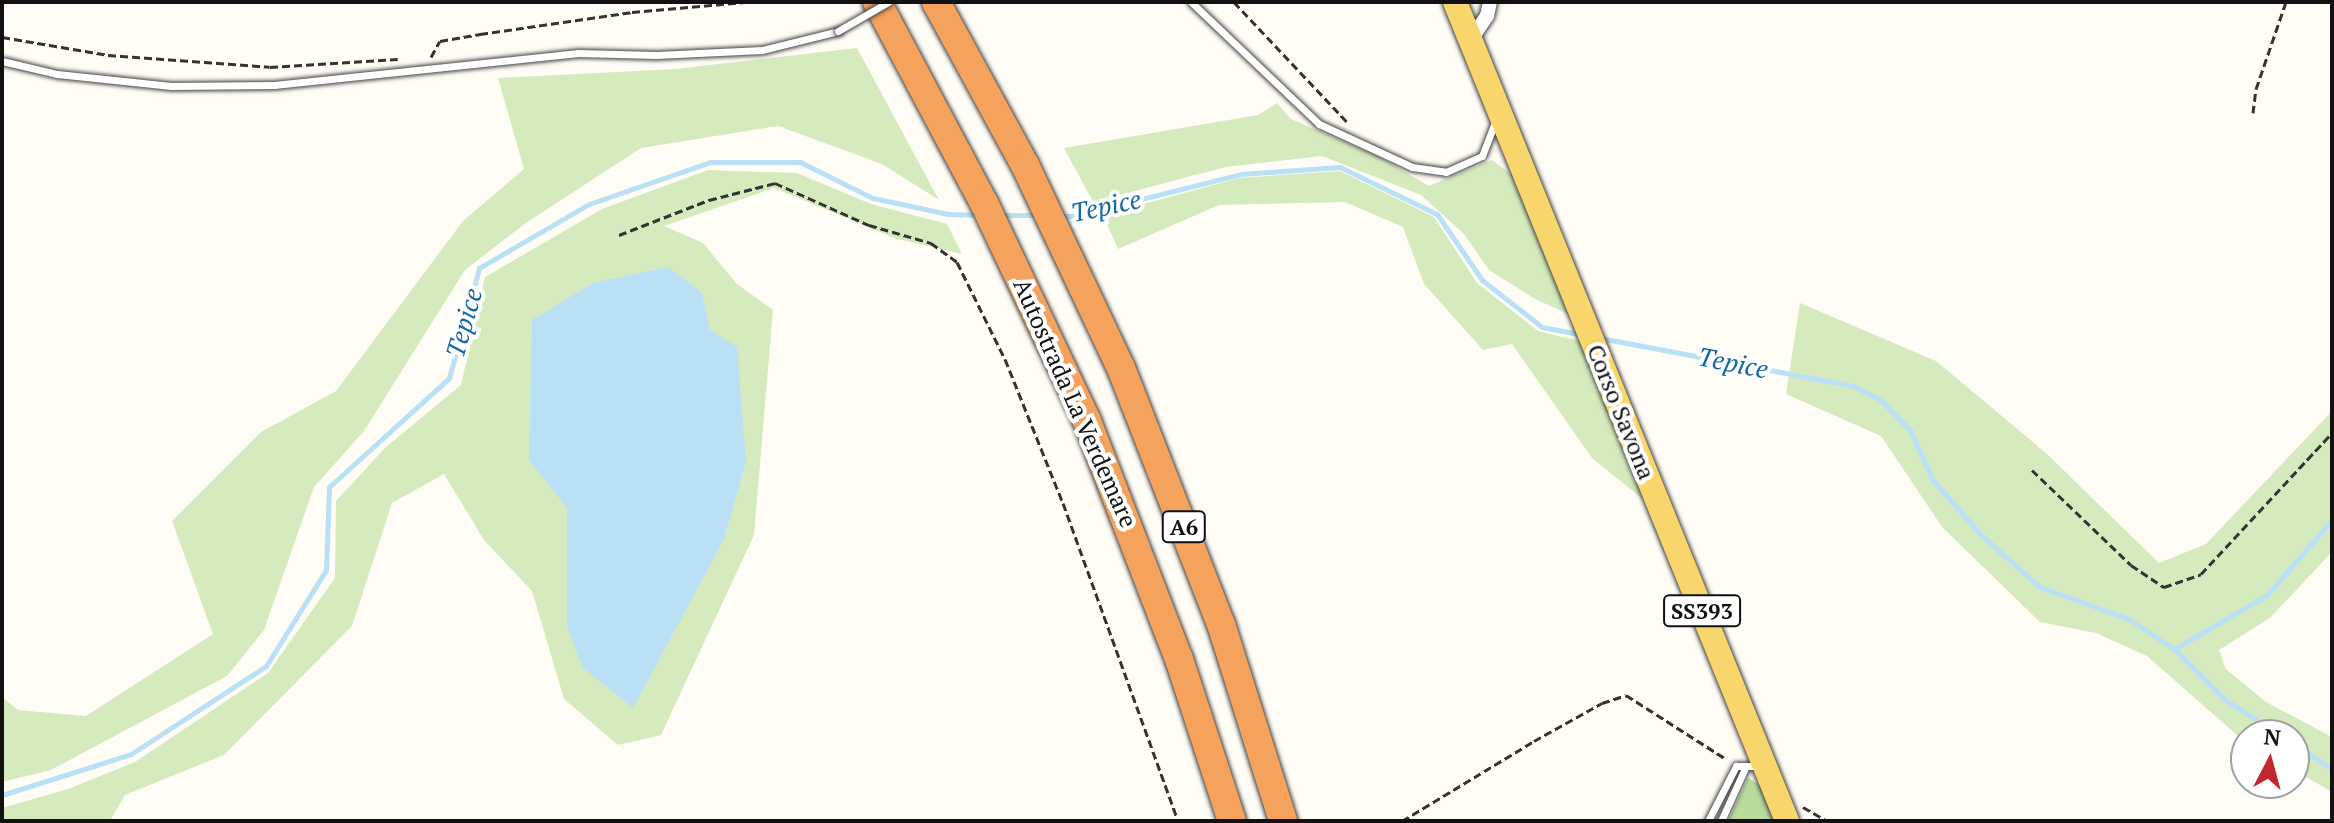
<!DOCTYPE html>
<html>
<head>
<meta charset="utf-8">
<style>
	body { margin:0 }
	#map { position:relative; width:2334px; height:823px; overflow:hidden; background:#fffdf5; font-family:"PT Serif",serif }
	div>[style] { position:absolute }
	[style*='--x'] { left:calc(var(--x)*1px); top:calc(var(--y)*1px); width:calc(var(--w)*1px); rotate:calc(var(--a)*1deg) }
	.green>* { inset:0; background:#d5ebbd }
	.forest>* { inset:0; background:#b9dc9c }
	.water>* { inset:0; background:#b9e0f7 }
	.stream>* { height:5px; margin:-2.5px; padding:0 2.5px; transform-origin:2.5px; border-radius:2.5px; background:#b9e0f7 }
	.path>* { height:3px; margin-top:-1.5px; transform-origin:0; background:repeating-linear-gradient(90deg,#333 0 8px,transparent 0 12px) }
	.roads { filter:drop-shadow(0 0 2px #444) drop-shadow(0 0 2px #444) }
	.lane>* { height:7px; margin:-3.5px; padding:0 3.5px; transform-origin:3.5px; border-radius:3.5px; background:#fff }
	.street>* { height:14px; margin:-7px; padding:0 7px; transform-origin:7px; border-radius:7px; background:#fff }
	.primary>* { height:24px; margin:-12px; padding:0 12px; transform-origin:12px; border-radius:12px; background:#f9d66b }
	.highway>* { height:28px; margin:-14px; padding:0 14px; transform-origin:14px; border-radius:14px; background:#f5a25d }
	.bridges { filter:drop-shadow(0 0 2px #444) drop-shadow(0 0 2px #444) }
	.lane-bridge>* { height:7px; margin:-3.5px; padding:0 3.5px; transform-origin:3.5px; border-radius:3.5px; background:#fff }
	span { translate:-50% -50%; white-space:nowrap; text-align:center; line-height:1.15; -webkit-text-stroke:8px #fff; paint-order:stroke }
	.shield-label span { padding:2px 6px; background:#fff; border:2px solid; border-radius:6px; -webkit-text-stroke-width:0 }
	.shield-label { font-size:22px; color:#111; font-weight:700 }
	.street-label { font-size:24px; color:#111 }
	.water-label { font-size:26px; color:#1768a6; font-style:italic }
	.frame { position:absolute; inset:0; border:4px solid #111; pointer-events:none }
	.north { position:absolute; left:2230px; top:719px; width:80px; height:80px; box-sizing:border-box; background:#fff; border:2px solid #a0a0a0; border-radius:50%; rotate:6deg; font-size:22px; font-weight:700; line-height:32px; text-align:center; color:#111 }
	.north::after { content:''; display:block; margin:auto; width:28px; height:36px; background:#c4262e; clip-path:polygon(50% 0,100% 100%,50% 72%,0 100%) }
</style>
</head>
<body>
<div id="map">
	<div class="green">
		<div style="clip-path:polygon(857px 48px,939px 200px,882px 164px,778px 126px,641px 148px,526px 223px,465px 270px,364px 431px,314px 487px,264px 630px,227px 676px,51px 770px,2px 782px,2px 697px,18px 710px,86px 716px,213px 634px,172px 521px,261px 432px,336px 391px,463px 221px,524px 169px,498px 78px,675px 69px)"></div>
		<div style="clip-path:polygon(1277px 103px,1291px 119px,1377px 156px,1429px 186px,1492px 160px,1512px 175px,1568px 314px,1535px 299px,1489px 270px,1464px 234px,1421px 195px,1322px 156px,1226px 167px,1093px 202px,1064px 148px,1258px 115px)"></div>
		<div style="clip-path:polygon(708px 170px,797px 173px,871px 204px,947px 224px,962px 254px,897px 239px,774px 188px,664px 226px,703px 243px,736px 283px,773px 310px,754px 535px,661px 735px,618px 745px,564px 699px,532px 591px,484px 540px,444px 474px,392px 503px,352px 626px,224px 755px,125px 795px,110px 821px,2px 821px,2px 808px,68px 789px,135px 762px,268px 673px,335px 578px,336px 501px,386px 447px,461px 385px,485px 277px,602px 209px)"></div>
		<div style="clip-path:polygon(1340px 171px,1434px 217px,1477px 283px,1538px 331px,1580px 341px,1645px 501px,1592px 458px,1512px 344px,1483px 350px,1424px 284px,1403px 227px,1345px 202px,1219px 205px,1118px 249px,1103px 215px,1239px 178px)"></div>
		<div style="clip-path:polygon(1800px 303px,1936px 361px,2047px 454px,2159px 563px,2206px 544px,2332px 411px,2332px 552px,2270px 618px,2219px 650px,2226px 669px,2266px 702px,2332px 737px,2332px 792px,2294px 770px,2294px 735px,2246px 735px,2246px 743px,2147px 656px,2096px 633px,2040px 622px,1942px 527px,1881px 436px,1786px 394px)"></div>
	</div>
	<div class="forest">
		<div style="clip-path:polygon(1748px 778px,1768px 790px,1778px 821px,1728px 821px)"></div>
	</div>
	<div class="water">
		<div style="clip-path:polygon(668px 267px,702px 293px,710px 330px,737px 347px,746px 462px,724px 539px,633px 708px,582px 667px,567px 626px,567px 508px,529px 460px,532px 320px,593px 283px)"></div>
	</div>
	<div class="stream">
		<div style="--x:1000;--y:215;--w:38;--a:0"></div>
		<div style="--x:1060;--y:216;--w:13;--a:0"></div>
		<div style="--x:1073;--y:216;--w:173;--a:-14"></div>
		<div style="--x:1241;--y:174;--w:99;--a:-4"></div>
		<div style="--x:1340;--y:167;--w:108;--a:25.9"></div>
		<div style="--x:1437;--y:214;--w:80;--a:55.7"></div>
		<div style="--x:1482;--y:280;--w:76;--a:38.1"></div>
		<div style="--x:1542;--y:327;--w:42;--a:11"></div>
		<div style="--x:1600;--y:338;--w:258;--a:10.7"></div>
		<div style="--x:1853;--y:386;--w:30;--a:26"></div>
		<div style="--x:1880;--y:399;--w:43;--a:45.9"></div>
		<div style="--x:1910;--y:430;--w:54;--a:65.8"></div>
		<div style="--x:1932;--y:479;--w:74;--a:48.8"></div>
		<div style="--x:1981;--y:535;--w:79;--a:41.4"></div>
		<div style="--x:2040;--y:587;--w:95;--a:19.8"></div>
		<div style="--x:2129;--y:619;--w:54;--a:33.7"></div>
		<div style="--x:2174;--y:649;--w:71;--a:45"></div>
		<div style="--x:2224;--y:699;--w:67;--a:32.7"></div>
		<div style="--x:2174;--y:649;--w:108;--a:-30.1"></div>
		<div style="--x:2267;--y:595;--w:99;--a:-49.1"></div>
		<div style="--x:2294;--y:744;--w:45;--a:33.3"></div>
		<div style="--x:2;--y:795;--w:135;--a:-17.6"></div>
		<div style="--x:131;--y:754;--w:161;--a:-33.1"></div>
		<div style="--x:266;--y:666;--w:113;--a:-58"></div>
		<div style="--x:326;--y:570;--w:83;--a:-87.9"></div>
		<div style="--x:329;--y:487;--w:162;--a:-42.2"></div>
		<div style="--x:449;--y:378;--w:114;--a:-74.7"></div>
		<div style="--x:479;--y:268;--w:127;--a:-30.2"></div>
		<div style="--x:589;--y:204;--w:128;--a:-19.1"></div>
		<div style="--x:710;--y:162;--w:90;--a:0"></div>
		<div style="--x:800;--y:162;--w:81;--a:26.3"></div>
		<div style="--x:873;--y:198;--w:77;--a:12"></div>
		<div style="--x:948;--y:214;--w:30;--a:2"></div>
	</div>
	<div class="path">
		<div style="--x:1234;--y:2;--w:165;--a:46.7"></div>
		<div style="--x:2;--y:37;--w:108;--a:9.6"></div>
		<div style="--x:108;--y:55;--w:162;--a:4.2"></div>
		<div style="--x:270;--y:67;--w:128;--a:-3.6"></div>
		<div style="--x:431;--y:57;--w:18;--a:-61"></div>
		<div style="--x:440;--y:41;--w:41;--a:-9.9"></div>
		<div style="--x:480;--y:34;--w:154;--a:-8.2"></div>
		<div style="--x:632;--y:12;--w:111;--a:-5.1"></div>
		<div style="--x:2253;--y:113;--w:24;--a:-83"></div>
		<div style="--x:2256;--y:89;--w:92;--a:-71"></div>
		<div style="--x:619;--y:235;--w:97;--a:-21.3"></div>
		<div style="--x:709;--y:200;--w:68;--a:-14.4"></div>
		<div style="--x:775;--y:183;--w:103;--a:24.1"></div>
		<div style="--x:869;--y:225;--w:65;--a:16.2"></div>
		<div style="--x:931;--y:243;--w:32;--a:36"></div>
		<div style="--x:957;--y:262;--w:108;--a:63.7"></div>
		<div style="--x:1005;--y:359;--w:155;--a:68.1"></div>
		<div style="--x:1063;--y:503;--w:338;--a:70.1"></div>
		<div style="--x:2032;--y:470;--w:137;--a:43.8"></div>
		<div style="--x:2131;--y:565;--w:40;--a:34"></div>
		<div style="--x:2164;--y:587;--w:39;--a:-19"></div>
		<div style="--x:2201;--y:574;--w:192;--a:-47.1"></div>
		<div style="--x:1803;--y:807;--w:28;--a:30"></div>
		<div style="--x:1402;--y:821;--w:154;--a:-31.2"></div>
		<div style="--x:1534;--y:741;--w:78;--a:-29.2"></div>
		<div style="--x:1602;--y:703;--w:25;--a:-18"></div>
		<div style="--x:1626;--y:695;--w:119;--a:32.6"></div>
	</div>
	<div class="roads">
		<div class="lane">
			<div style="--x:1191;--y:2;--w:177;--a:43.6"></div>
			<div style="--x:1319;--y:124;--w:102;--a:24.8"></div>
			<div style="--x:1412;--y:167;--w:34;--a:8"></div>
			<div style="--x:1446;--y:172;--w:39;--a:-24"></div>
			<div style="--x:1482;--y:156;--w:36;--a:-69"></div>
			<div style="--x:2;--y:61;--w:57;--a:13.3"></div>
			<div style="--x:57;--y:74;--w:115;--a:6"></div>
			<div style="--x:171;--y:86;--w:103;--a:-0.6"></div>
			<div style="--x:274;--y:85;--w:306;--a:-6"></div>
			<div style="--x:578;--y:53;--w:78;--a:1.5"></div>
			<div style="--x:656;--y:55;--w:106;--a:-2.7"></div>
			<div style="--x:762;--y:50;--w:78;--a:-14"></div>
			<div style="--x:1708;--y:821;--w:62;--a:-63"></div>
			<div style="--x:1736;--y:766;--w:22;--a:0"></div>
			<div style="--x:1721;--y:821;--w:60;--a:-65.6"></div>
		</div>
		<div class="street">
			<div style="--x:1470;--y:41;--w:30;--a:-56"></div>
			<div style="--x:1487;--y:16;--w:14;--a:-78"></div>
		</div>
		<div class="primary">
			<div style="--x:1455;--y:2;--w:884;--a:67.93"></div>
		</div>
		<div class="highway">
			<div style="--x:877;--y:2;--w:228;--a:62"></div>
			<div style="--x:984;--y:203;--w:241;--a:64.7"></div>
			<div style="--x:1087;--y:421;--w:255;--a:68.9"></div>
			<div style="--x:1179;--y:659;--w:170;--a:71.9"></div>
			<div style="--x:936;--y:2;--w:186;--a:61.4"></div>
			<div style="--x:1025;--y:165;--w:225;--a:64.7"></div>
			<div style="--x:1121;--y:368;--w:275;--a:68.7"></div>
			<div style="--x:1221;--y:624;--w:207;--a:72.5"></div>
		</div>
	</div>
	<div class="bridges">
		<div class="lane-bridge">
			<div style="--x:838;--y:31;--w:58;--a:-30.1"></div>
		</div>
	</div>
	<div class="shield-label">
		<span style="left:1184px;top:527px">A6</span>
		<span style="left:1702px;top:611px">SS393</span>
	</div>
	<div class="street-label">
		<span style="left:1075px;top:403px;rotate:66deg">Autostrada La Verdemare</span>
		<span style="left:1621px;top:412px;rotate:68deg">Corso Savona</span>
	</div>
	<div class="water-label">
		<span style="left:1106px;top:206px;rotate:-12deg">Tepice</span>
		<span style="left:464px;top:323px;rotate:-74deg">Tepice</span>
		<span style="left:1733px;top:363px;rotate:11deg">Tepice</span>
	</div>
	<div class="frame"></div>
	<div class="north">N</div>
</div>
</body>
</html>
